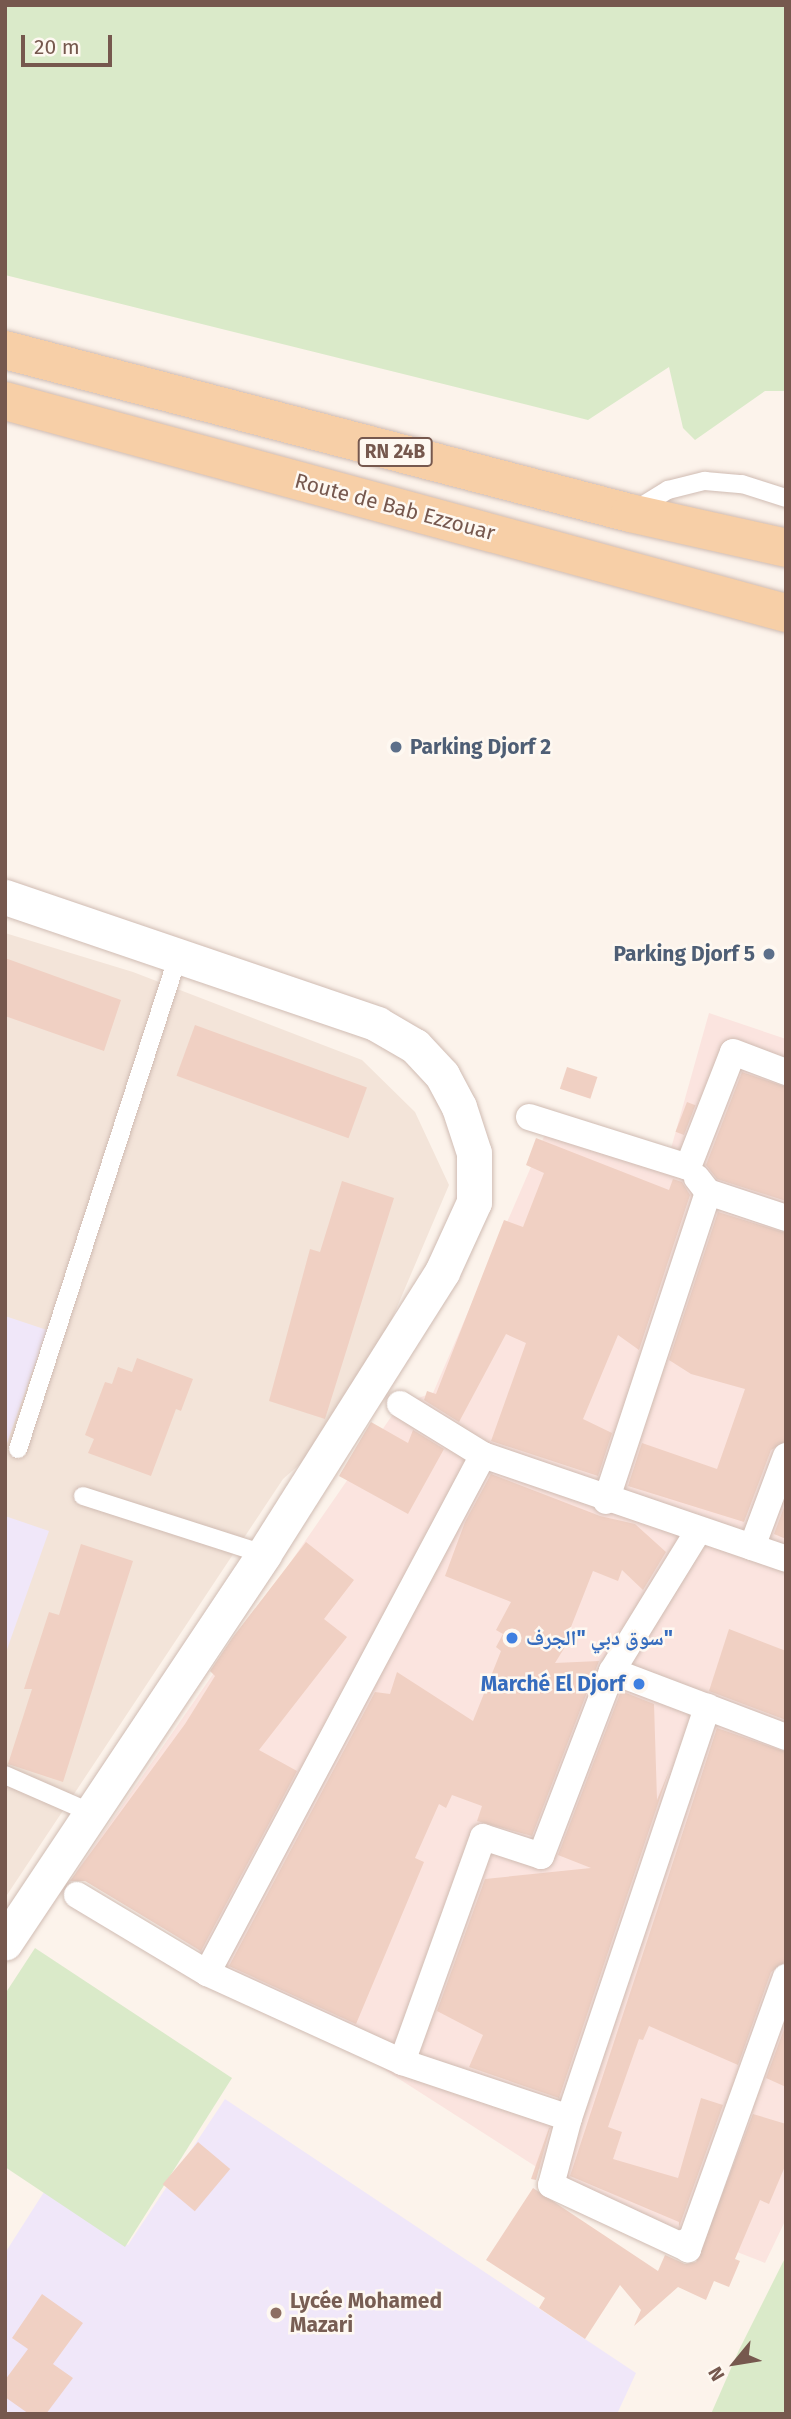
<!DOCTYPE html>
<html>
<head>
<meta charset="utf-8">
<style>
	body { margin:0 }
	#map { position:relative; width:791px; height:2419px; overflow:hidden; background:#fcf3eb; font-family:"Fira Sans","Noto Naskh Arabic",sans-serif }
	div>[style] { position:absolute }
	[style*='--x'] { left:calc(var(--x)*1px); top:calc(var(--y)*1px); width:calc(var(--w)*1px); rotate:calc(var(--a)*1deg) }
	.residential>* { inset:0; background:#f3e4d9 }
	.commercial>* { inset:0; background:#fbe4df }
	.education>* { inset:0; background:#f0e7f9 }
	.green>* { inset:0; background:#daeac9 }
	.building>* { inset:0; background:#f0d0c3; transform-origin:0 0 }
	.roads { filter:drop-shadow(0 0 2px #d0bcb3) drop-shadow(0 0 2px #d0bcb3) }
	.service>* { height:18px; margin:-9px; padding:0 9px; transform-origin:9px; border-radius:9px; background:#fff }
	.pedestrian>* { height:26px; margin:-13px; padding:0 13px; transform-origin:13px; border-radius:13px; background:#fff }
	.minor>* { height:35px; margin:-17.5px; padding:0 17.5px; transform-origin:17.5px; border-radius:17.5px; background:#fff }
	.primary>* { height:38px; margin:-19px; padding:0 19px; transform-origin:19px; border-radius:19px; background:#f7cfa7 }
	.dots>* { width:19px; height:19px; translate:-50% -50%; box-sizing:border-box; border:4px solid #fef8f1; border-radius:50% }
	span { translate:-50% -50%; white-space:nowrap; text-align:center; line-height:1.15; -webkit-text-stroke:5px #fef8f1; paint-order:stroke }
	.shield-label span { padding:2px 5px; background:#fef8f1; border:2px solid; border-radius:5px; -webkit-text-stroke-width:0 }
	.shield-label { font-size:19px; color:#76584e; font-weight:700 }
	.street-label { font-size:21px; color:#76584e }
	.service-label { font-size:21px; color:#4e5e75; font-weight:700 }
	.left { translate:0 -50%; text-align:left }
	.right { translate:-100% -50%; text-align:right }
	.shop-label { font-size:21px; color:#366cbe; font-weight:700 }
	.education-label { font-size:21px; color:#785e54; font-weight:700 }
	.frame { position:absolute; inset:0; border:7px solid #76584e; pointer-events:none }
	.north { position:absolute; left:700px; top:2328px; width:70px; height:70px; -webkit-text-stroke:5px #fef8f1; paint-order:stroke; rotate:240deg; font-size:19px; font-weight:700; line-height:28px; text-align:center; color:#76584e }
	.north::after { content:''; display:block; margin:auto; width:24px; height:32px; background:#76584e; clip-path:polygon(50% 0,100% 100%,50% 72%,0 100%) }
	.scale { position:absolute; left:21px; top:35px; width:91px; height:32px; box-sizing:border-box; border:4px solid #76584e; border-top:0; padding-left:9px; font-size:21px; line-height:24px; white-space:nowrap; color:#76584e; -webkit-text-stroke:5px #fef8f1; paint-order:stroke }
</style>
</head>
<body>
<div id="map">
	<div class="residential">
		<div style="clip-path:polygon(5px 933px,133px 972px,362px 1060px,415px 1112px,449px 1185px,348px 1422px,283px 1479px,5px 1898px)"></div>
	</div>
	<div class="commercial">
		<div style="clip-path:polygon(709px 1013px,786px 1039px,786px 2219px,765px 2263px,563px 2184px,76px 1872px,400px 1404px,433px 1393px,553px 1116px,670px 1152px)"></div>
	</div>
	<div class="education">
		<div style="clip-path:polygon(5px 1316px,47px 1330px,5px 1449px)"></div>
		<div style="clip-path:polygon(5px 1516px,49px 1531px,5px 1655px)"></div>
		<div style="clip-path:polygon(225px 2099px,636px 2373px,617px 2414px,5px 2414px,5px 2253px,44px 2192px,128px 2245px)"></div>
	</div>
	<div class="green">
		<div style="clip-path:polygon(5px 5px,786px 5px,786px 391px,765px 391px,695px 440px,683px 428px,669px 367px,588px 420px,5px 275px)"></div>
		<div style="clip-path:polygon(35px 1948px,232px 2078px,125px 2247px,5px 2167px,5px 1994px)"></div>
		<div style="clip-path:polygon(786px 2256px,786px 2414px,711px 2414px,739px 2350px)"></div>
	</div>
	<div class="building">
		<div style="clip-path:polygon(5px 958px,121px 1000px,104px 1051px,5px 1016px)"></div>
		<div style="left:195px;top:1025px;width:183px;height:54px;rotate:20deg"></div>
		<div style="left:567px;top:1067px;width:32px;height:23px;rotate:18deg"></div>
		<div style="clip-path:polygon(742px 1072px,786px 1087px,786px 1201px,717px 1179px,706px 1165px)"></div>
		<div style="left:687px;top:1102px;width:9px;height:32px;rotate:21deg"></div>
		<div style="clip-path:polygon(536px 1138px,669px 1190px,673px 1179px,682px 1182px,690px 1195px,639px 1350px,618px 1335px,583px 1419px,612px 1433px,598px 1476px,491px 1441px,526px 1343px,506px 1334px,459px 1422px,424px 1400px,427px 1391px,436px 1394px,504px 1220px,523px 1227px,544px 1173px,526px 1165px)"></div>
		<div style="clip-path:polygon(342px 1181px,394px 1198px,325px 1419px,269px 1401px,310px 1249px,320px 1252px)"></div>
		<div style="clip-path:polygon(718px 1212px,786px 1233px,786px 1441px,771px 1450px,744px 1522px,628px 1486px,642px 1443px,717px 1469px,745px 1389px,691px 1374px,669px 1360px)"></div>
		<div style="clip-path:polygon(137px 1358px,193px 1379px,181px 1411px,176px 1409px,151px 1476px,88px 1453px,94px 1439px,85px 1435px,105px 1382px,112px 1384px,118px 1367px,132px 1372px)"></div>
		<div style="clip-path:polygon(371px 1422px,408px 1443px,413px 1430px,444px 1449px,408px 1514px,339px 1476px)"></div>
		<div style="clip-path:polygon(491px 1474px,600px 1516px,635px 1524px,666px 1552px,643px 1590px,622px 1570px,618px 1581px,593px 1571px,569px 1632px,573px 1634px,555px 1663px,599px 1661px,532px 1836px,477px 1821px,482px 1806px,452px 1795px,446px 1808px,439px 1804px,415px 1858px,424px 1862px,356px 2024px,229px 1966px,375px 1692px,390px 1694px,397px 1672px,473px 1721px,501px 1651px,496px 1647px,503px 1634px,496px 1630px,511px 1602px,445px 1576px,465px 1522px)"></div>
		<div style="clip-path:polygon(786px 1502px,786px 1539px,774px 1534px)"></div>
		<div style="clip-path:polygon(306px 1542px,354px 1580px,324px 1619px,347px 1637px,259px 1750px,297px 1771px,201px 1951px,85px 1881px,70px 1881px,185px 1724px,215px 1676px,210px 1671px,233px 1637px)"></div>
		<div style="clip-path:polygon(81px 1544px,133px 1561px,63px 1782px,8px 1764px,32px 1689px,24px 1689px,49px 1612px,59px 1615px)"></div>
		<div style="clip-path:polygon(729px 1629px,786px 1651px,786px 1720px,709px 1691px)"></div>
		<div style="clip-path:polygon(621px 1691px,654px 1704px,657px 1800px,669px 1771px,559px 2098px,469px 2067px,483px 2035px,437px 2011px,485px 1879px,591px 1868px,558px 1855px)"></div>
		<div style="clip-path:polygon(717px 1728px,786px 1752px,786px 1962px,771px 1972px,738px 2065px,649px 2026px,643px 2040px,639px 2039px,608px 2127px,622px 2132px,613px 2159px,678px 2178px,701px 2098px,723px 2105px,679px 2227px,679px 2222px,570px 2176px)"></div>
		<div style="clip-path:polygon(786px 2024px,786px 2087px,766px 2078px)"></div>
		<div style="clip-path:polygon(753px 2114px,786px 2124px,786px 2164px,769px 2204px,760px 2200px,735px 2259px,740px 2261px,729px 2287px,714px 2281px,706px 2300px,678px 2287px,634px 2326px,641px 2310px,620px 2285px,585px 2339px,539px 2308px,545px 2298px,486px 2260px,533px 2188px,658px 2271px,665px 2255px,685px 2264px,696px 2262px)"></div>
		<div style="clip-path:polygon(549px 2128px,550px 2128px,536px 2180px,531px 2179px)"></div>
		<div style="left:198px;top:2142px;width:42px;height:55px;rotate:40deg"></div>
		<div style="clip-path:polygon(42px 2294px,83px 2323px,53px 2364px,73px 2378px,46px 2414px,29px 2414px,5px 2397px,5px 2380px,28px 2349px,12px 2338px)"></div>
	</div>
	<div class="roads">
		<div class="service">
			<div style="--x:634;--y:511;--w:40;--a:-32"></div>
			<div style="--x:668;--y:490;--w:38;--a:-14"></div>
			<div style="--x:705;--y:481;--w:37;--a:5"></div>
			<div style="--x:742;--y:484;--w:46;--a:17.7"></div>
			<div style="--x:18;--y:1449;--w:518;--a:-72.02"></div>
			<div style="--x:83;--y:1496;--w:190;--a:17.8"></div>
			<div style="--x:5;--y:1775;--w:95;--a:23.6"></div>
		</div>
		<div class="pedestrian">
			<div style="--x:529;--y:1117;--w:167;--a:17.5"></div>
			<div style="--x:688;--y:1167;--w:123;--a:-68.6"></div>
			<div style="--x:733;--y:1052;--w:57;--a:20.7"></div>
			<div style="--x:697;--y:1178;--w:18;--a:52"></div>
			<div style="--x:708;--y:1192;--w:82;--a:18.4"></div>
			<div style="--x:400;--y:1404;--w:97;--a:31.6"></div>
			<div style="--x:483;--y:1455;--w:320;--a:18.9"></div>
			<div style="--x:606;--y:1501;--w:325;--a:-71.7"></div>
			<div style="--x:752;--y:1547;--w:97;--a:-69.5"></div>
			<div style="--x:612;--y:1671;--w:164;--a:-58.4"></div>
			<div style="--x:77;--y:1895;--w:152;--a:31"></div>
			<div style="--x:207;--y:1973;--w:214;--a:24.5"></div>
			<div style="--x:402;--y:2062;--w:176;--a:18.5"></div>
			<div style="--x:569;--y:2118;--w:69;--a:105"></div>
			<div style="--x:551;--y:2185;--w:151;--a:25"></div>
			<div style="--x:207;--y:1973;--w:587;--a:-61.95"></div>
			<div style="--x:402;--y:2062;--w:239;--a:-70.2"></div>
			<div style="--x:483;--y:1837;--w:61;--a:18.1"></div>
			<div style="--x:541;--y:1856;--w:198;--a:-69"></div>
			<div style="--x:612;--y:1671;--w:186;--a:20.8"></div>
			<div style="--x:569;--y:2118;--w:434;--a:-71.4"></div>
			<div style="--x:685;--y:2242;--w:8;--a:67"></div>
			<div style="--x:688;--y:2249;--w:289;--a:-70.2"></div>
		</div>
		<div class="minor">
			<div style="--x:5;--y:897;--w:393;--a:18.8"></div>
			<div style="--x:377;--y:1024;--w:44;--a:30.1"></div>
			<div style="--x:415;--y:1046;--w:40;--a:47"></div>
			<div style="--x:442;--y:1075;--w:36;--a:62"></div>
			<div style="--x:459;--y:1107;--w:48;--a:71.9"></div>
			<div style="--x:474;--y:1153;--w:49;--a:90"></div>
			<div style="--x:474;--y:1202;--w:77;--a:114.6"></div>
			<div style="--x:442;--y:1272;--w:333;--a:122.3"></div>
			<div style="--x:264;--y:1554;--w:467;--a:123.7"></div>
		</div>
		<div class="primary">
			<div style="--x:5;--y:350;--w:646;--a:14.62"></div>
			<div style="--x:630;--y:513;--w:160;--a:12.6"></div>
			<div style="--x:5;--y:401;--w:809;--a:15.19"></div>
		</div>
	</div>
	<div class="dots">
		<div style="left:396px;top:747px;background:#5c6f8a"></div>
		<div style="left:769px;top:954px;background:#5c6f8a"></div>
		<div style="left:512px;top:1638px;background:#3f7fe0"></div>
		<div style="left:639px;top:1684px;background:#3f7fe0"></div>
		<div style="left:276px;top:2313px;background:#8d6e63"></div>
	</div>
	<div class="shield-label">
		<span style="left:395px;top:452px">RN 24B</span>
	</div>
	<div class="street-label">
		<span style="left:395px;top:507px;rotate:15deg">Route de Bab Ezzouar</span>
	</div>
	<div class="service-label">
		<span class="left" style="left:410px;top:747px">Parking Djorf 2</span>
		<span class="right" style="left:755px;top:954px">Parking Djorf 5</span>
	</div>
	<div class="shop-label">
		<span class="left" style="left:526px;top:1638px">سوق دبي "الجرف"</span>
		<span class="right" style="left:625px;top:1684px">Marché El Djorf</span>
	</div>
	<div class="education-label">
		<span class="left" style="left:290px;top:2313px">Lycée Mohamed<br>Mazari</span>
	</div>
	<div class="frame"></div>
	<div class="north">N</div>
	<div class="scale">20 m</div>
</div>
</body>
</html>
